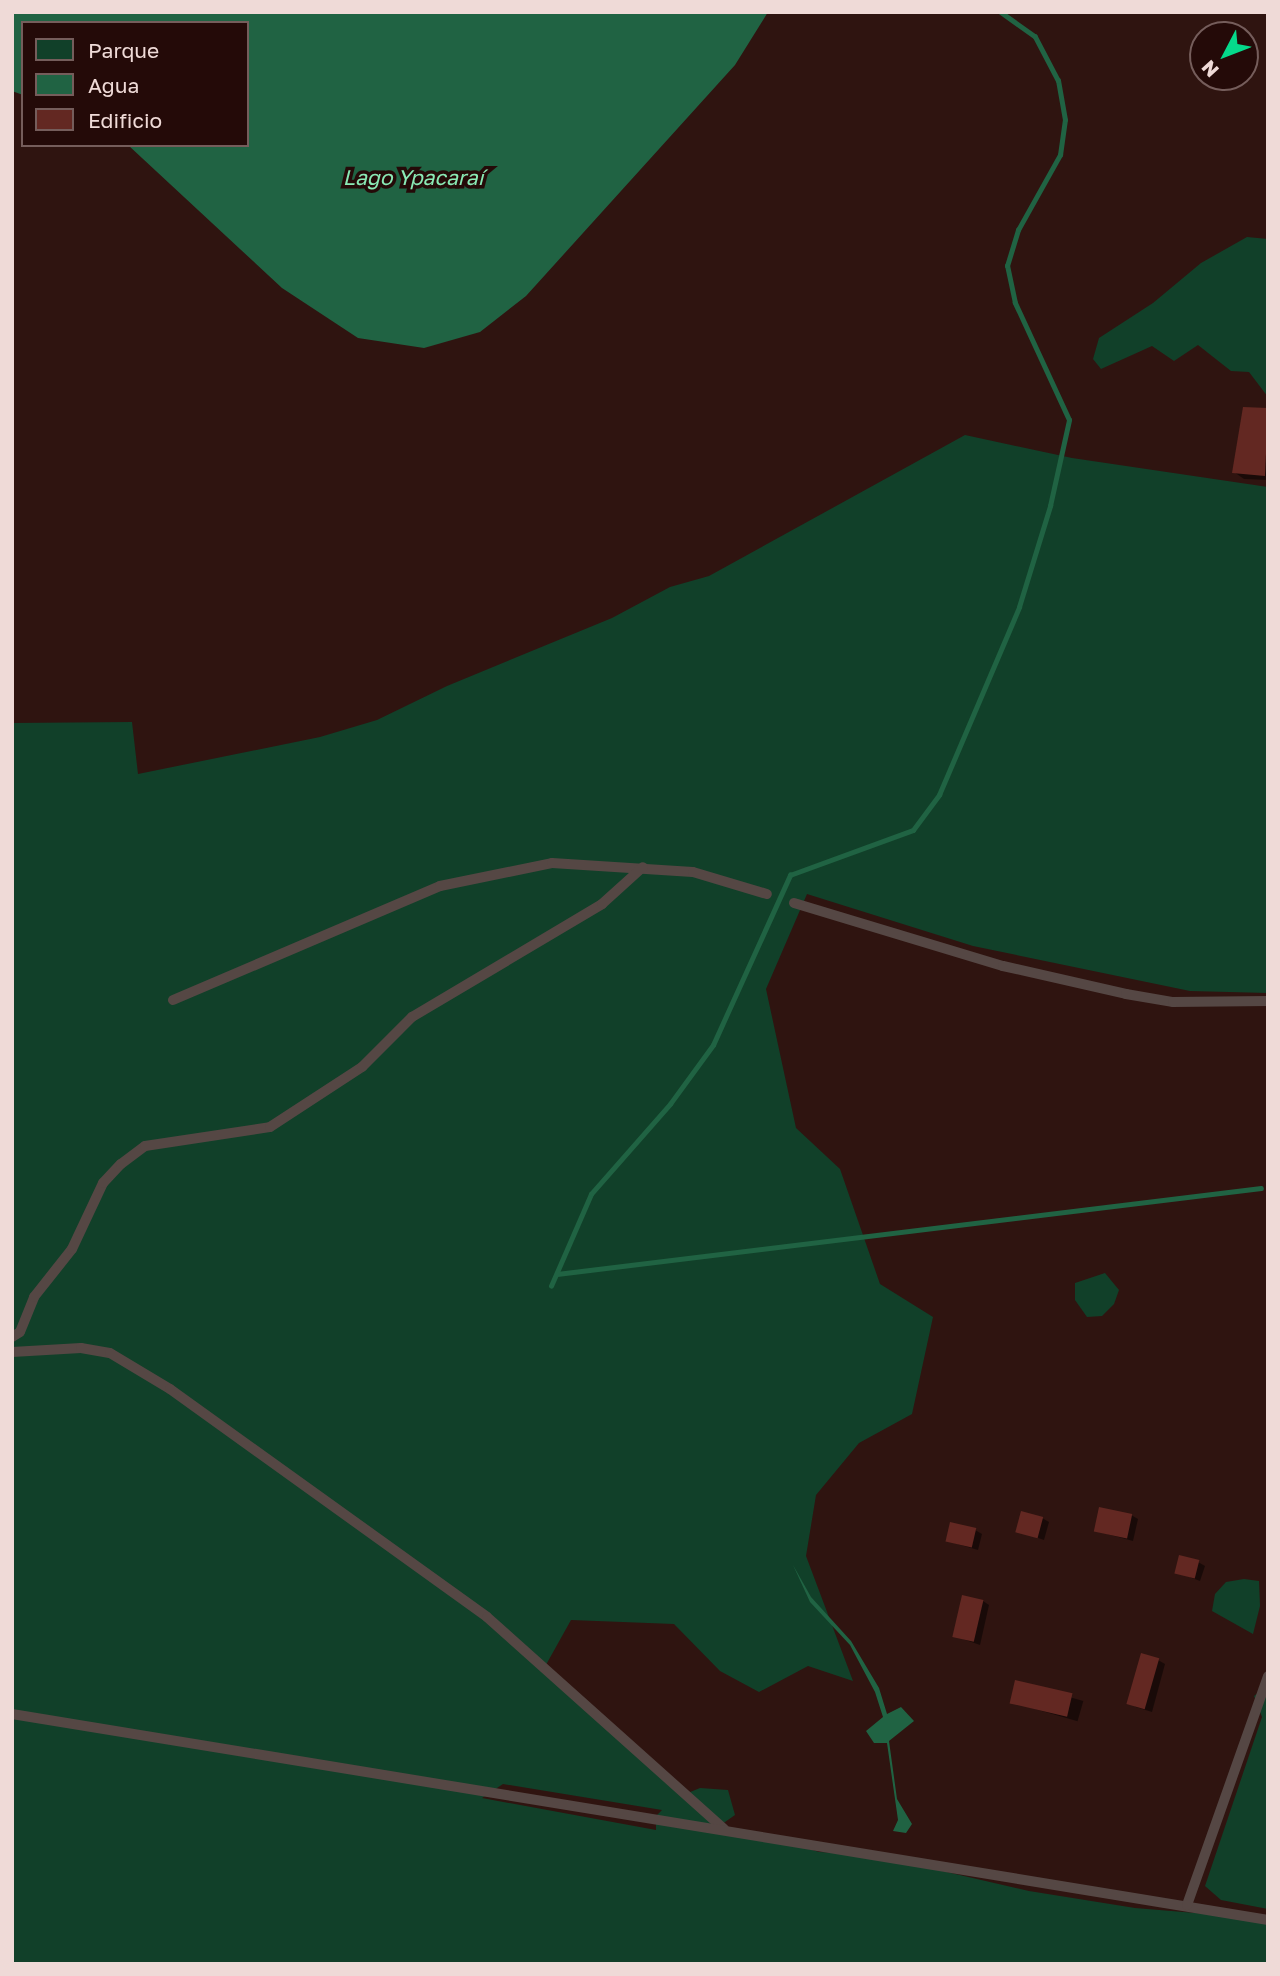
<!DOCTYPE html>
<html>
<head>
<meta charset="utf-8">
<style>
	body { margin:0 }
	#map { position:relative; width:1280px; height:1976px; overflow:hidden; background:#2f1410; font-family:"Golos Text",sans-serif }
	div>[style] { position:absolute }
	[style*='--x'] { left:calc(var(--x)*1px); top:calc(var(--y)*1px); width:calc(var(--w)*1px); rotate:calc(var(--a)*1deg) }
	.green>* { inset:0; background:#114029 }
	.water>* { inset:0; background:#206343 }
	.shadow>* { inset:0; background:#0007; transform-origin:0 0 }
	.stream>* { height:4.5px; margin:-2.25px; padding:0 2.25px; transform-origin:2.25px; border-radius:2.25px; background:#206343 }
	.building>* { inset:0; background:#632822; transform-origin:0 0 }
	.service>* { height:10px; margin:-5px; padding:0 5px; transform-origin:5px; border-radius:5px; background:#554744 }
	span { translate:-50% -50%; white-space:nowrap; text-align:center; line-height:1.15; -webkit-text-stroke:7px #240a08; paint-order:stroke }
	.water-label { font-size:21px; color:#8ae9b5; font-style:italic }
	.frame { position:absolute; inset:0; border:14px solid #efdad7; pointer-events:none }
	.legend { position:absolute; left:21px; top:21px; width:228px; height:126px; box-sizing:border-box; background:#240a08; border:2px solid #755d5b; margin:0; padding:9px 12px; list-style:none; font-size:21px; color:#efdad7 }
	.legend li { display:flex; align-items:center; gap:14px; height:35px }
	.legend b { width:35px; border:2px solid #755d5b }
	.north { position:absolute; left:1189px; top:21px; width:70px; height:70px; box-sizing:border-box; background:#240a08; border:2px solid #755d5b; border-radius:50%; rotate:228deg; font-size:19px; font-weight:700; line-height:28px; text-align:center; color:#efdad7 }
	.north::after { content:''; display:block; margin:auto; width:24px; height:32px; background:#05d98b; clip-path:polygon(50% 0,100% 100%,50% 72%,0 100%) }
</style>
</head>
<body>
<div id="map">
	<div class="green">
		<div style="clip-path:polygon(1247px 237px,1268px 239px,1268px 397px,1249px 372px,1231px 371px,1198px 345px,1174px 361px,1152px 346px,1101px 369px,1093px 359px,1099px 338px,1153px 303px,1201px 263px)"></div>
		<div style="clip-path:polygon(evenodd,965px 435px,1072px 458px,1268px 487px,1268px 993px,1190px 991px,973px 946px,807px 894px,766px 989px,796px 1128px,840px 1169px,880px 1284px,933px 1317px,912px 1414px,859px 1443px,816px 1495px,806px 1556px,853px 1681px,808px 1666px,759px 1692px,720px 1671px,674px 1624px,571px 1620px,542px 1672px,683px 1795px,700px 1788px,728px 1790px,735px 1815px,715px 1829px,741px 1829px,819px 1852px,873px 1855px,1029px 1891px,1135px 1908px,1268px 1919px,1268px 1964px,12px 1964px,12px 723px,132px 722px,138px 774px,320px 737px,377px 720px,447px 686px,612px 618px,670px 587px,709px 576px,965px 435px,503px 1784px,662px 1810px,656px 1816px,656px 1830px,482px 1798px,503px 1784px)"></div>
		<div style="clip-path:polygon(1105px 1273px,1119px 1290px,1114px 1304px,1102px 1316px,1087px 1317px,1075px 1300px,1075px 1283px)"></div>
		<div style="clip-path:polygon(1244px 1579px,1259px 1581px,1260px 1606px,1253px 1634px,1212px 1611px,1215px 1594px,1226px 1582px)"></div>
		<div style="clip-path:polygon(1268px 1685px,1268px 1909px,1221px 1900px,1205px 1886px,1262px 1717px,1254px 1696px)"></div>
	</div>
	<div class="water">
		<div style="clip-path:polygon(12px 12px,768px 12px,735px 65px,526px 296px,480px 332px,424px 348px,358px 338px,282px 288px,128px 145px,247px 145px,247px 23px,23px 23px,23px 95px,12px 91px)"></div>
		<div style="clip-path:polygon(793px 1565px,811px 1597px,851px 1641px,879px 1688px,887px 1714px,901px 1707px,914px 1721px,889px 1741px,897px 1799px,912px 1824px,906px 1833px,893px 1831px,898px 1820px,887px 1743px,874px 1743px,866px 1731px,883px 1717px,875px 1692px,850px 1645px,810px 1602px)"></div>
	</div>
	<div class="shadow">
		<div style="clip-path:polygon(1268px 410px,1268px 480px,1244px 479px,1234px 472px)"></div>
		<div style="clip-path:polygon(1131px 1515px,1138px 1519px,1133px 1541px,1096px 1531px)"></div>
		<div style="clip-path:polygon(1042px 1518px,1049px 1522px,1044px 1540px,1018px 1531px)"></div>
		<div style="clip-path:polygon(975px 1530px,982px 1534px,978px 1550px,947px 1541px)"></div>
		<div style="clip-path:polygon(1198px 1562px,1205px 1566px,1200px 1581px,1176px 1572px)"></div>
		<div style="clip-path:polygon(983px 1601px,989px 1605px,980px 1645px,954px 1636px)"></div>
		<div style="clip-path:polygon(1158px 1660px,1165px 1664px,1152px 1712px,1136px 1707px,1129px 1703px)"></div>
		<div style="left:1017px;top:1682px;width:69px;height:21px;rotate:16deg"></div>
	</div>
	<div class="stream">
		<div style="--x:557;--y:1274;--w:709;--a:-6.96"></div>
		<div style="--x:551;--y:1286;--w:100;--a:-66.5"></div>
		<div style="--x:591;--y:1194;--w:120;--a:-48.7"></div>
		<div style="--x:670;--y:1104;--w:73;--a:-53.9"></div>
		<div style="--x:713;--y:1045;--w:187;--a:-65.6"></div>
		<div style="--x:790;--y:875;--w:131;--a:-20.1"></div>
		<div style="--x:913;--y:830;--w:44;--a:-53.4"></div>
		<div style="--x:939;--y:795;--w:204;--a:-66.9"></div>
		<div style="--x:1019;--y:607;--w:106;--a:-72.9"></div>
		<div style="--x:1050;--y:506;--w:88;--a:-77.5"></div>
		<div style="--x:1069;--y:420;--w:129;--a:-114.8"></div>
		<div style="--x:1015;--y:303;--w:38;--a:-102"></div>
		<div style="--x:1007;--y:266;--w:38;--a:-73"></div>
		<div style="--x:1018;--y:230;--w:86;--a:-60.8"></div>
		<div style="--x:1060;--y:155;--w:35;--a:-82"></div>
		<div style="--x:1065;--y:120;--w:40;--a:-100"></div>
		<div style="--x:1058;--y:81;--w:50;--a:-117.6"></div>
		<div style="--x:1035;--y:37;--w:43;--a:-144.5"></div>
	</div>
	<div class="building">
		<div style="clip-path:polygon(1243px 407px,1268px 408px,1265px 476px,1232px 473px)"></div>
		<div style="left:1099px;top:1507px;width:34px;height:25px;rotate:12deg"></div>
		<div style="left:1021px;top:1511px;width:23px;height:22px;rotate:15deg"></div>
		<div style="left:950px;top:1522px;width:27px;height:20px;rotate:13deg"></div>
		<div style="left:1179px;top:1555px;width:21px;height:19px;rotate:14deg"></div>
		<div style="left:962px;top:1595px;width:22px;height:43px;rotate:13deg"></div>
		<div style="left:1141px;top:1653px;width:19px;height:53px;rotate:16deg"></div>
		<div style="left:1015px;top:1680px;width:59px;height:24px;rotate:13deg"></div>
	</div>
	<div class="service">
		<div style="--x:794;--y:903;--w:218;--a:16.8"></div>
		<div style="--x:1003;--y:966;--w:126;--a:12.8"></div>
		<div style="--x:1126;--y:994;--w:48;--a:9.7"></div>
		<div style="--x:1173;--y:1002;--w:95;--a:-0.6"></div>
		<div style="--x:173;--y:1000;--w:290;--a:-23.1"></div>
		<div style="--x:440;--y:886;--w:114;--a:-11.6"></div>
		<div style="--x:552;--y:863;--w:141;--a:3.7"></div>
		<div style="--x:693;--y:872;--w:77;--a:16.6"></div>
		<div style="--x:12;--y:1337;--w:9;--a:-32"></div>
		<div style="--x:20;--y:1332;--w:38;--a:-68"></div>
		<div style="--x:34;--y:1297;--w:61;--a:-51.6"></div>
		<div style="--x:72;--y:1249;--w:73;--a:-64.8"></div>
		<div style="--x:103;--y:1183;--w:26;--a:-47"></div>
		<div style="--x:121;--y:1164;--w:30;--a:-37"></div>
		<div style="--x:145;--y:1146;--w:126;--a:-8.6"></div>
		<div style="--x:270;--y:1127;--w:110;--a:-33.1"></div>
		<div style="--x:362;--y:1067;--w:71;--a:-45"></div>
		<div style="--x:412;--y:1017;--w:221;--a:-30.7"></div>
		<div style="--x:602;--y:904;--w:55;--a:-42.1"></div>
		<div style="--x:12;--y:1352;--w:69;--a:-3.3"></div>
		<div style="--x:81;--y:1348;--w:29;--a:10"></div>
		<div style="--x:110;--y:1353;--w:70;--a:31"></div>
		<div style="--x:170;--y:1389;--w:390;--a:35.7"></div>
		<div style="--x:487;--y:1617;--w:318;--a:41.8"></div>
		<div style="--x:12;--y:1714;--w:1273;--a:9.31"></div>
		<div style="--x:1187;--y:1905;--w:243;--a:-70.5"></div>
	</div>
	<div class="water-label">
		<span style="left:413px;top:177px">Lago Ypacaraí</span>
	</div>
	<div class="frame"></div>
	<ul class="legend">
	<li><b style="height:19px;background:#114029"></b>Parque</li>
	<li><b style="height:19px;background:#206343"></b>Agua</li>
	<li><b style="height:19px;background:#632822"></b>Edificio</li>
	</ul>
	<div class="north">N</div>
</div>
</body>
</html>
